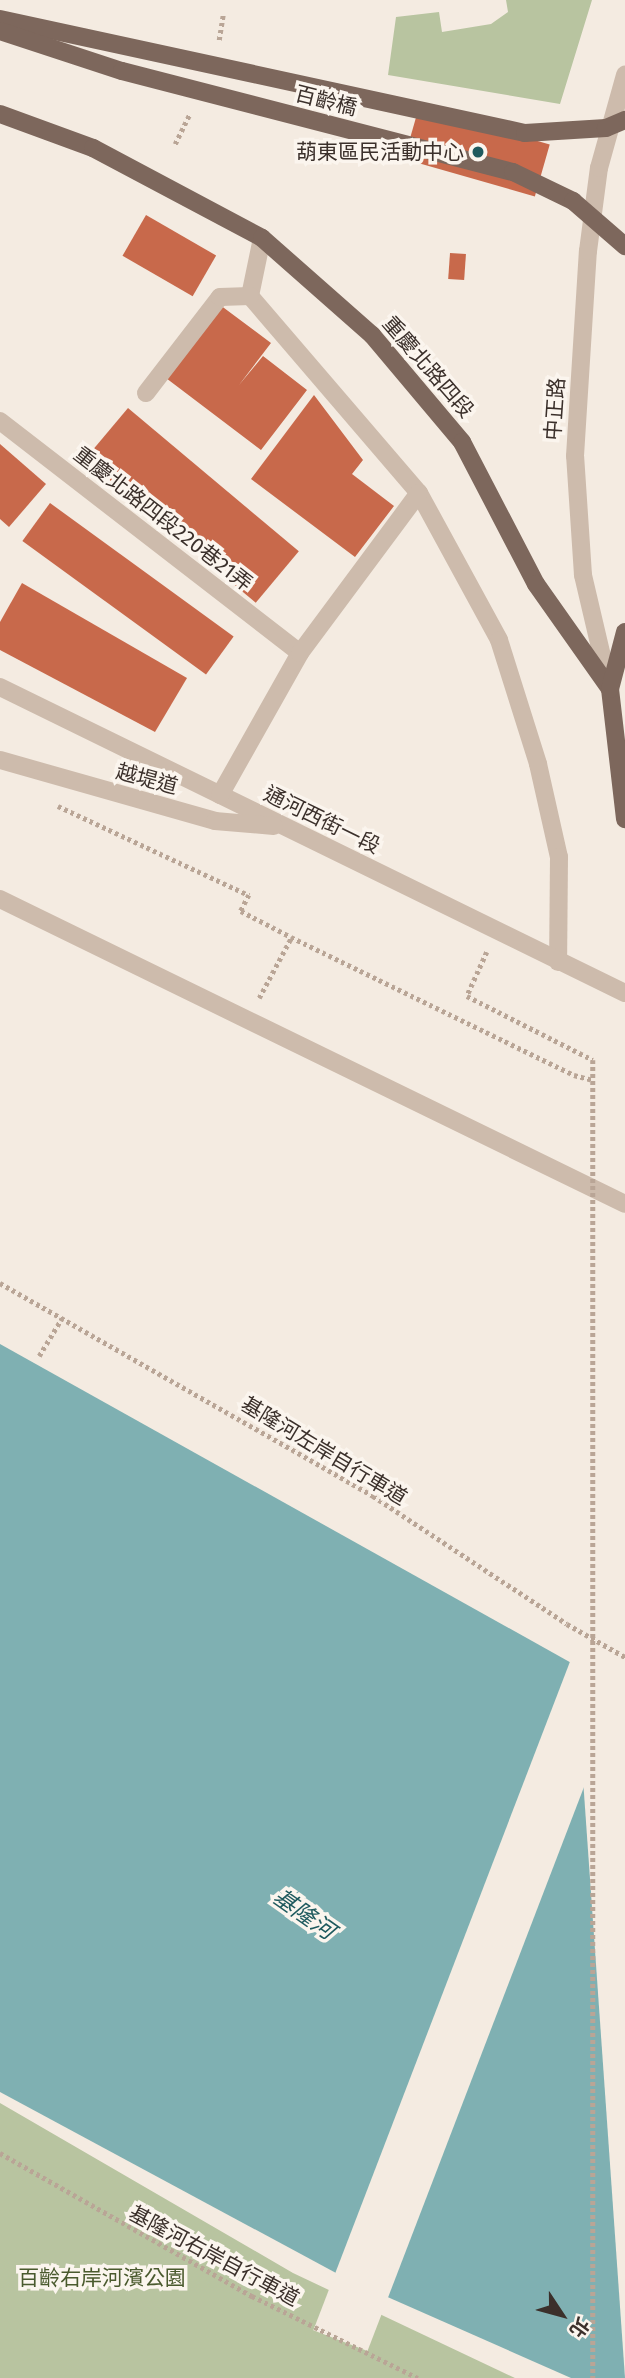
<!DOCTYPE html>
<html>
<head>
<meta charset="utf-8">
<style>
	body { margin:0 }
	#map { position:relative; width:625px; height:2378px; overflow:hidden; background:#f4ebe1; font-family:"Fira Sans","Noto Sans TC",sans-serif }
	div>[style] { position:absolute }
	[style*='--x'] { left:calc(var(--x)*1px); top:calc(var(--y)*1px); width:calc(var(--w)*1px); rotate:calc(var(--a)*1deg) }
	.green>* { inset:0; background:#b8c4a0 }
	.water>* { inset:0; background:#7fb0b2 }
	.pier>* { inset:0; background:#f4ebe1; transform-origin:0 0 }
	.building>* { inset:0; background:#c8694b; transform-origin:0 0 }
	.path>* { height:4.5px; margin-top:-2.25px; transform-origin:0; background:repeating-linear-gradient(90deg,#b9a596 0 3.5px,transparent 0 7px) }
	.minor>* { height:18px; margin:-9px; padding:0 9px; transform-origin:9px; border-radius:9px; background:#cdbbac }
	.major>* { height:18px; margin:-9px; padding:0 9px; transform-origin:9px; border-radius:9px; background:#7d675c }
	.path-bridge>* { height:4.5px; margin-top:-2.25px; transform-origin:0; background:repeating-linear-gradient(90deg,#b9a596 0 3.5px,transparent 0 7px) }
	.major-bridge>* { height:18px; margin:-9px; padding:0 9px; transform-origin:9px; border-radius:9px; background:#7d675c }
	.dots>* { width:19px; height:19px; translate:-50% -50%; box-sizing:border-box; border:4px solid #fbf5ee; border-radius:50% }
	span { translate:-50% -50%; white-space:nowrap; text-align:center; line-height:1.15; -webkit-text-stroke:7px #fbf5ee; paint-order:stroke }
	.street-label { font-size:21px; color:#3b302b }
	.poi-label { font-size:21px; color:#3b302b }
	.right { translate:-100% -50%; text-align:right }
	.park-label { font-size:21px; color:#4a5a2e }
	.water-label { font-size:23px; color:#1f5a5e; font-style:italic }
	.north { position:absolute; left:527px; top:2280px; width:70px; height:70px; -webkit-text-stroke:5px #fbf5ee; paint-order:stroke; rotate:126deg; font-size:19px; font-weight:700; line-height:28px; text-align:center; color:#3b302b }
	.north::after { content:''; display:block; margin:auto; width:24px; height:32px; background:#3b302b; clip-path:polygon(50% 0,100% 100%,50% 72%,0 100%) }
</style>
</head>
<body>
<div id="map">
	<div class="green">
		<div style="clip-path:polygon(506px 0,592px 0,560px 104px,388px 75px,396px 17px,439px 12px,442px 32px,491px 24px,508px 12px)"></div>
		<div style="clip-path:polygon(0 2103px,293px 2273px,515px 2378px,0 2378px)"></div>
	</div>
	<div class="water">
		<div style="clip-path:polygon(0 1344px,575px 1665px,625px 2378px,571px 2378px,349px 2280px,0 2092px)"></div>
	</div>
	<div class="pier">
		<div style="left:571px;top:1659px;width:58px;height:719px;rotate:21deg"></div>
	</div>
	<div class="building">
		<div style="left:419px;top:107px;width:136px;height:54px;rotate:16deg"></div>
		<div style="left:146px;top:215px;width:81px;height:47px;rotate:30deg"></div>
		<div style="left:450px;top:253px;width:16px;height:26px;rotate:4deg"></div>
		<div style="clip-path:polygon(216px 302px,271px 343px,239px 385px,263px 356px,307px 390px,261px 450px,162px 375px)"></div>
		<div style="clip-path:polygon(314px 395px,363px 460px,352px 474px,394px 506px,355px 557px,251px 479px)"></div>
		<div style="left:128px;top:408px;width:223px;height:67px;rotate:40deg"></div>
		<div style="clip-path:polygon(0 444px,46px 484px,9px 527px,0 519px)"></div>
		<div style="left:50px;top:503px;width:227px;height:47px;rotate:36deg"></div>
		<div style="clip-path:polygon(22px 583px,187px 678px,155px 732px,0 650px,0 622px)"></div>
	</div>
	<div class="path">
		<div style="--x:219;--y:40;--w:26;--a:-81"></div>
		<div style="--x:175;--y:144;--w:34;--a:-64"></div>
		<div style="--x:58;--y:806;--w:211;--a:25"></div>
		<div style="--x:249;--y:895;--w:18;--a:117"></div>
		<div style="--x:241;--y:911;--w:56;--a:27.5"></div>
		<div style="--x:291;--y:937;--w:315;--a:26"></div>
		<div style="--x:574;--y:1075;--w:20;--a:15"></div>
		<div style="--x:487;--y:952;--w:48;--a:114.4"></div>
		<div style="--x:467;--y:996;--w:141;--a:26.9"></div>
		<div style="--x:259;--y:998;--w:68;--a:-61.9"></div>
		<div style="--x:0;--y:1283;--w:430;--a:29.7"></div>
		<div style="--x:373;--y:1496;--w:232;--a:33.4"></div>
		<div style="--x:567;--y:1624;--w:67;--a:29.6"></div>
		<div style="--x:39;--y:1356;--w:44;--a:-58.8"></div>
		<div style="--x:0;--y:2153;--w:290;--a:29.6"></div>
		<div style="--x:252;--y:2296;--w:185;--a:26.3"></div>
	</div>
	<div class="minor">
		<div style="--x:262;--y:238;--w:59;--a:101.7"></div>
		<div style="--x:250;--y:296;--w:260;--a:49.4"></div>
		<div style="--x:419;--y:493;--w:167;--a:61.4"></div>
		<div style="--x:499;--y:640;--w:130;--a:72.5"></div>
		<div style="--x:538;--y:764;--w:95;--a:77.3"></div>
		<div style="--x:559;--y:857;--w:105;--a:90.5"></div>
		<div style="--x:146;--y:393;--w:121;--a:-52.4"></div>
		<div style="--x:220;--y:297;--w:30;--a:-2"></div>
		<div style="--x:0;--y:421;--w:379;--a:37.7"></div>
		<div style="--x:609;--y:686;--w:114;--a:-103.2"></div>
		<div style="--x:583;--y:575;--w:119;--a:-93.8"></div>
		<div style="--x:575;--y:456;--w:205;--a:-86.4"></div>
		<div style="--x:588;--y:251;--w:84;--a:-82.5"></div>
		<div style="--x:599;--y:168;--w:97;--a:-74.4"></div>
		<div style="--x:0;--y:687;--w:696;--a:26.09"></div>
		<div style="--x:0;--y:760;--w:223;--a:15.8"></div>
		<div style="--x:215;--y:821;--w:59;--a:4.8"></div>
		<div style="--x:220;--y:795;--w:163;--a:-60.6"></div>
		<div style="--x:300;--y:653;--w:199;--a:-53.4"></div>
		<div style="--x:0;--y:899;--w:695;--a:26.01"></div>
	</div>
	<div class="major">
		<div style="--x:0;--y:114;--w:99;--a:20.1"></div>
		<div style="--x:93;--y:148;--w:191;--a:28"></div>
		<div style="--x:262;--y:238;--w:147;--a:41.4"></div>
		<div style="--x:372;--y:335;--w:140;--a:49.9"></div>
		<div style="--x:462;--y:442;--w:160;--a:62.5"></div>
		<div style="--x:536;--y:584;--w:128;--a:54.8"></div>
		<div style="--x:610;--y:689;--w:131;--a:83.4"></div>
		<div style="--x:610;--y:689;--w:59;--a:-75.3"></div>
	</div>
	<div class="path-bridge">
		<div style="--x:593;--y:1060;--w:1318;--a:90"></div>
	</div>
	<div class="major-bridge">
		<div style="--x:0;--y:19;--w:537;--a:12.25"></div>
		<div style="--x:525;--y:133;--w:81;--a:-3.5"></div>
		<div style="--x:606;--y:128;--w:21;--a:-23"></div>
		<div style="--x:0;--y:31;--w:128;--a:18.2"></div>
		<div style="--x:122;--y:71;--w:404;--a:14.5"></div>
		<div style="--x:513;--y:172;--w:67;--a:25.8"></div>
		<div style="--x:573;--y:201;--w:69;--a:40.9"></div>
	</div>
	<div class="dots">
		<div style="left:478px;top:152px;background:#1f5a5e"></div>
	</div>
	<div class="street-label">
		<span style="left:326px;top:101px;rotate:14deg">百齡橋</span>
		<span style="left:428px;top:367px;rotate:49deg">重慶北路四段</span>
		<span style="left:555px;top:409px;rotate:-86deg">中正路</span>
		<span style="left:163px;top:519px;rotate:38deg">重慶北路四段220巷21弄</span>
		<span style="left:147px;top:779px;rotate:15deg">越堤道</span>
		<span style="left:322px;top:820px;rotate:26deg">通河西街一段</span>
		<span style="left:324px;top:1451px;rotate:31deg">基隆河左岸自行車道</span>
		<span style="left:214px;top:2256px;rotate:28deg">基隆河右岸自行車道</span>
	</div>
	<div class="poi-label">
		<span class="right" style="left:464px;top:152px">葫東區民活動中心</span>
	</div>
	<div class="park-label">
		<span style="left:102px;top:2278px">百齡右岸河濱公園</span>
	</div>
	<div class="water-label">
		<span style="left:304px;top:1914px;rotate:35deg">基隆河</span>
	</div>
	<div class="north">北</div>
</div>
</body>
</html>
